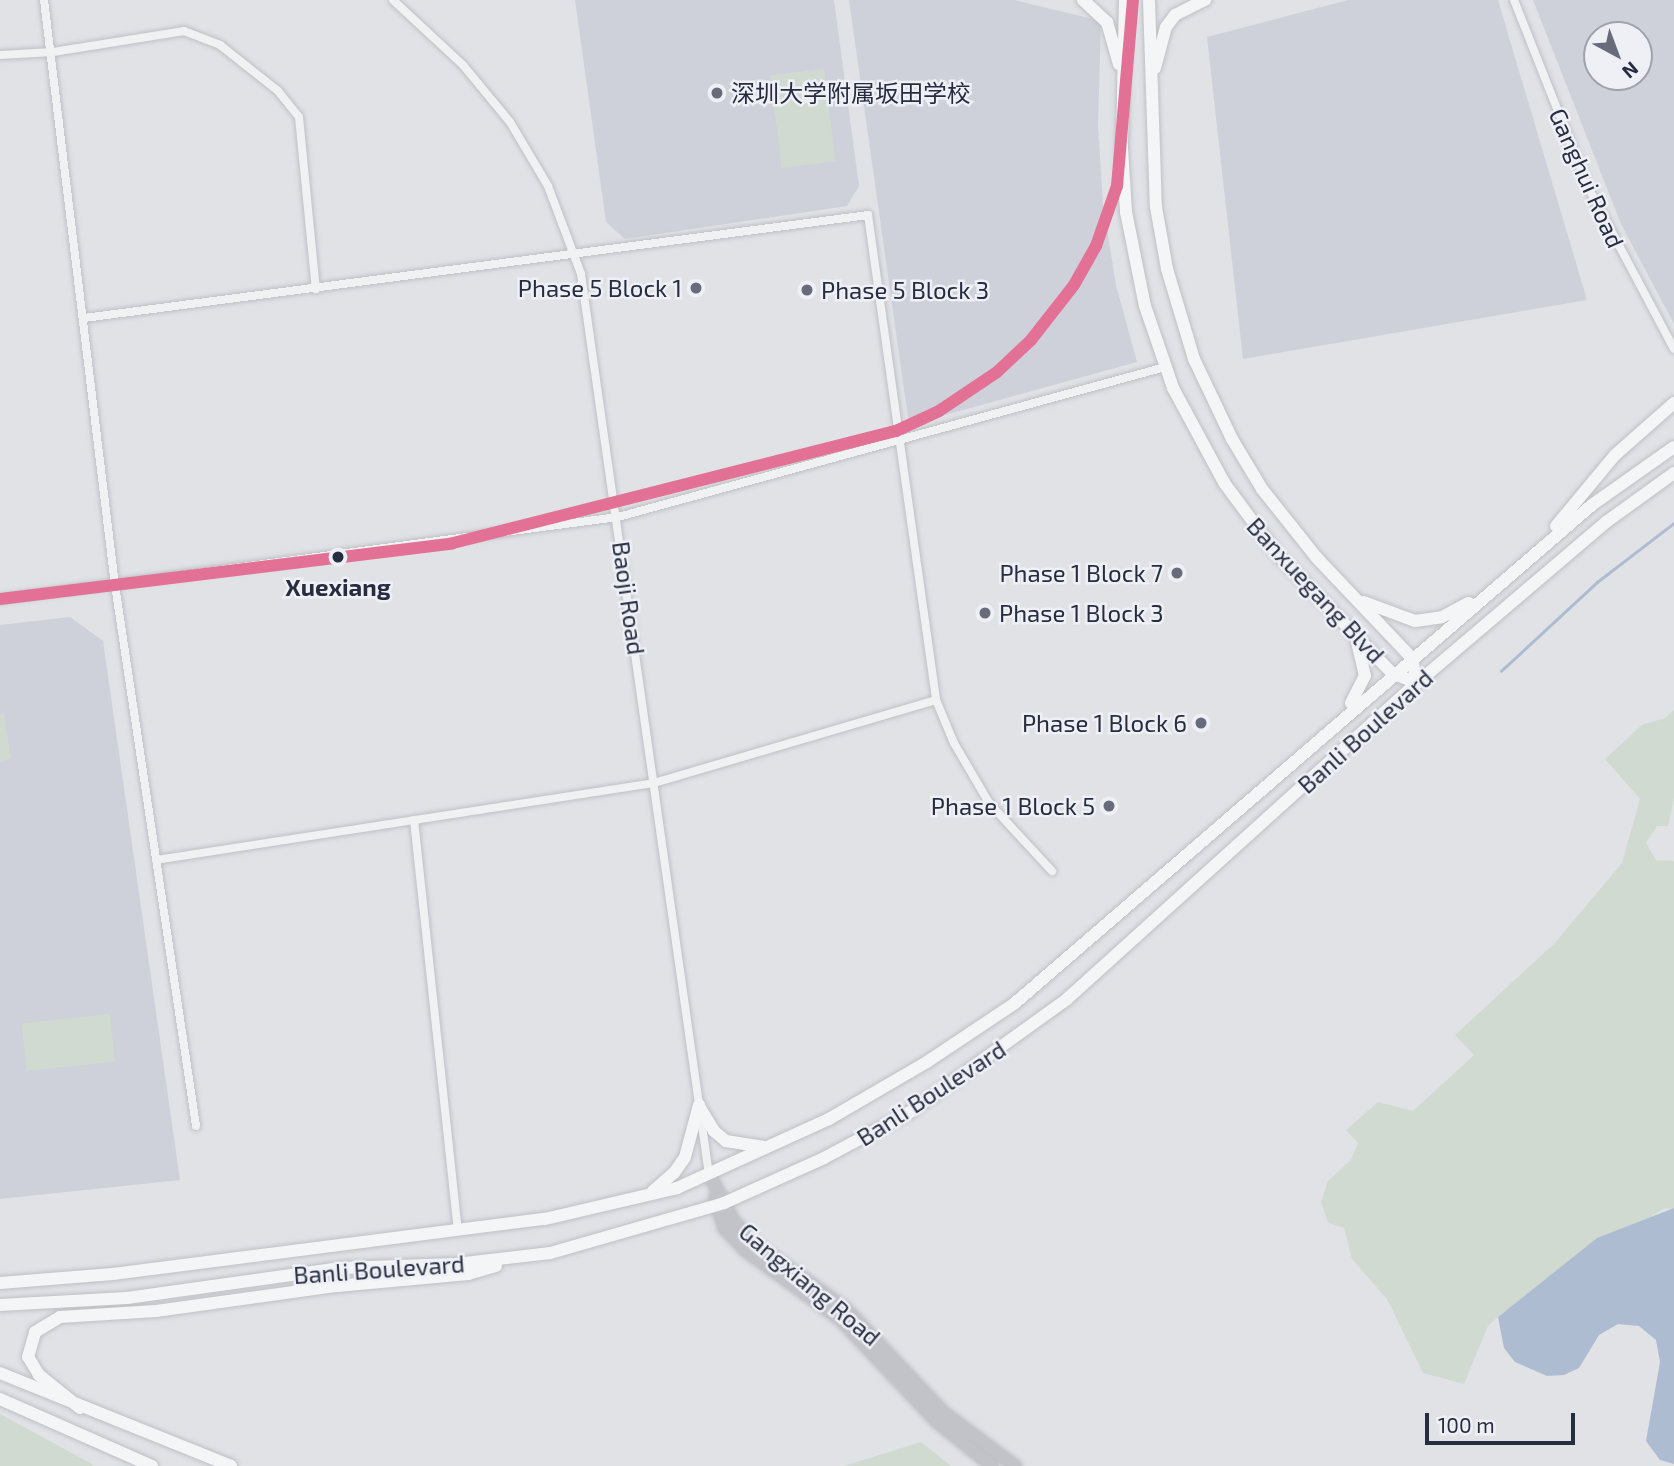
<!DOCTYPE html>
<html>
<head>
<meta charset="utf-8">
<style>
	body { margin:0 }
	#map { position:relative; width:1674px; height:1466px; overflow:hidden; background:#e0e2e6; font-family:"Exo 2","Noto Sans SC",sans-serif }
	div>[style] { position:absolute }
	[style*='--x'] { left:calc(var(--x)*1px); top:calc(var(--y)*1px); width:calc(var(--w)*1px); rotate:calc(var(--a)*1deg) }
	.built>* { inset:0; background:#ced1d9 }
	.green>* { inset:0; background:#d0dad1; transform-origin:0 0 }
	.water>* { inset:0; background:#aebcd2 }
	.stream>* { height:2.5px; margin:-1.25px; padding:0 1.25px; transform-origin:1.25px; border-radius:1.25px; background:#aebcd2 }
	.roads { filter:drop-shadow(0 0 2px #bec0c4) drop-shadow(0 0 2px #bec0c4) }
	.street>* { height:8px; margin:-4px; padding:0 4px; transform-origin:4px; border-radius:4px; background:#f0f1f3 }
	.secondary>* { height:12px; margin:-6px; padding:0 6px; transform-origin:6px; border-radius:6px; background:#c1c3c9 }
	.primary>* { height:12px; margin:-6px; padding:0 6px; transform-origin:6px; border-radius:6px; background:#f4f5f6 }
	.metro-1>* { height:12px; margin:-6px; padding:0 6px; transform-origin:6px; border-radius:6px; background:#e37095 }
	.dots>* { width:19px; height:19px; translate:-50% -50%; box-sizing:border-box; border:4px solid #eef0f6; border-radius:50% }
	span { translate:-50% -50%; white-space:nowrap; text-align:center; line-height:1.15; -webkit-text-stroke:5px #eef0f6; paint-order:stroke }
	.poi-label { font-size:24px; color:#272d40 }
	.left { translate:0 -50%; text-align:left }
	.right { translate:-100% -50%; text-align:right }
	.street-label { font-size:24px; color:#272d40 }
	.stop-label { font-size:24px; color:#272d40; font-weight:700 }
	.north { position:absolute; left:1583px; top:21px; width:70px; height:70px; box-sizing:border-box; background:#eef0f6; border:2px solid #9ea2ad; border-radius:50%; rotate:139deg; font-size:19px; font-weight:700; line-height:28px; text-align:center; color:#272d40 }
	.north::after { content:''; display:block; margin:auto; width:24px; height:32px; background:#686c7a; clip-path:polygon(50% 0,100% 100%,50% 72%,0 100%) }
	.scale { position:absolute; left:1425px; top:1413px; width:150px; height:32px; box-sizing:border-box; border:4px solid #272d40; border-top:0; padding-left:9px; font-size:21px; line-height:24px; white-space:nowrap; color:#272d40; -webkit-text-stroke:5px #eef0f6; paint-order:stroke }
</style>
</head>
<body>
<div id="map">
	<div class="built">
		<div style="clip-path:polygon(575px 0,834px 0,859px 186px,847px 206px,625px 239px,606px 222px)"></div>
		<div style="clip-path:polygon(849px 0,1014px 0,1101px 21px,1098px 125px,1103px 205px,1116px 285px,1137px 362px,909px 425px)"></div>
		<div style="clip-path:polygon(1348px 0,1498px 0,1587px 300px,1243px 359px,1207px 37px)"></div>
		<div style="clip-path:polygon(evenodd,1533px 0,1674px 0,1674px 324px,1621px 224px,1533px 0,1597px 35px,1639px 35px,1639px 77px,1597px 77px,1597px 35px)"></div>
		<div style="clip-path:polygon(70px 617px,103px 641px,180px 1180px,0 1199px,0 625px)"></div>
	</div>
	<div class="green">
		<div style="left:824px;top:69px;width:93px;height:54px;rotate:83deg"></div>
		<div style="clip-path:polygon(1674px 710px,1674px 798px,1668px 826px,1657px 826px,1646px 843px,1656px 860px,1674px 861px,1674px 1208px,1663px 1209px,1501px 1314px,1488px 1326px,1464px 1384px,1423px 1373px,1387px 1299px,1352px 1259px,1344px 1228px,1328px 1223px,1321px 1202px,1328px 1181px,1351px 1160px,1358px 1143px,1346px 1130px,1378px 1102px,1413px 1111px,1474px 1055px,1455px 1035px,1554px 944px,1622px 863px,1640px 799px,1605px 759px,1642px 725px,1665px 718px)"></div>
		<div style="clip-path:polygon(4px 714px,11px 759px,0 761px,0 715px)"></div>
		<div style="left:110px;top:1014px;width:48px;height:89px;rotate:84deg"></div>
		<div style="clip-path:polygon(0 1414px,92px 1464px,93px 1466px,0 1466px)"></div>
		<div style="clip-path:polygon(921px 1442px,951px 1466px,844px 1466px)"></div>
	</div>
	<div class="water">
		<div style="clip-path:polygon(1674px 1208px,1674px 1464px,1660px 1460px,1646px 1441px,1660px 1362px,1656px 1340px,1639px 1326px,1618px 1324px,1599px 1335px,1579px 1368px,1564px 1375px,1547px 1376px,1515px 1362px,1504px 1348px,1498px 1317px,1597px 1238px)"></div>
	</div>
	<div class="stream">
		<div style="--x:1501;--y:671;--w:131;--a:-42.8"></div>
		<div style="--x:1597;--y:582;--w:97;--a:-37.5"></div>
	</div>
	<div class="roads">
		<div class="street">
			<div style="--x:44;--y:0;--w:589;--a:83.08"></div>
			<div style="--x:115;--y:585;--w:547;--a:81.48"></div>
			<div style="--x:393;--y:0;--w:96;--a:42.9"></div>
			<div style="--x:463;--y:65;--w:74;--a:50.5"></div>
			<div style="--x:510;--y:122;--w:74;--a:59.3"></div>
			<div style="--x:548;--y:186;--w:94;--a:69.4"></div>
			<div style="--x:581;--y:274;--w:909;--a:81.91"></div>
			<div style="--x:1514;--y:0;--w:203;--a:68.4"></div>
			<div style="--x:1589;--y:189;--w:181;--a:62"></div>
			<div style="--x:0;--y:55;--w:53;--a:-3.2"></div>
			<div style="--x:53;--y:52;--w:133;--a:-9.1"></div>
			<div style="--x:184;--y:31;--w:39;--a:21"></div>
			<div style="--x:220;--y:45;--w:74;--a:38.4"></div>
			<div style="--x:278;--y:91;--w:33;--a:51"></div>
			<div style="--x:299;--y:117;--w:173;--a:84.4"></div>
			<div style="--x:84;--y:318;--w:791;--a:-7.48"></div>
			<div style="--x:868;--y:215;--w:490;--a:82"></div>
			<div style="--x:936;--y:700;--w:47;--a:67.3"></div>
			<div style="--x:954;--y:743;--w:69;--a:59.7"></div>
			<div style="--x:989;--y:803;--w:93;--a:47.2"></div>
			<div style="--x:0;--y:599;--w:623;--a:-7.56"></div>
			<div style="--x:618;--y:517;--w:567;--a:-15.33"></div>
			<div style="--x:414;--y:820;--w:413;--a:83.9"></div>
			<div style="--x:156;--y:860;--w:504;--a:-8.79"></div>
			<div style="--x:654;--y:783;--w:294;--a:-16.4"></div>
		</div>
		<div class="secondary">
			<div style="--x:709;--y:1174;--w:52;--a:62.4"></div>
			<div style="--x:733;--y:1220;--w:31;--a:48"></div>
			<div style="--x:754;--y:1243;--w:113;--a:35.7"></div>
			<div style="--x:846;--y:1309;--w:143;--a:46.7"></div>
			<div style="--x:944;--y:1413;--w:89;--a:36.7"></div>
			<div style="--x:715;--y:1198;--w:31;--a:73"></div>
			<div style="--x:724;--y:1228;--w:32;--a:46"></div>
			<div style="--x:746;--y:1251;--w:115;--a:35.8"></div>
			<div style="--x:839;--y:1318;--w:141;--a:46.7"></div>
			<div style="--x:936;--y:1421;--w:72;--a:38.8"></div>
		</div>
		<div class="primary">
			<div style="--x:1083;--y:0;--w:33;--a:43"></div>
			<div style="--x:1107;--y:22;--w:44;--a:74.1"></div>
			<div style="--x:1125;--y:0;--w:148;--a:91.2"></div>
			<div style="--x:1122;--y:148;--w:64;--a:86.4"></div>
			<div style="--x:1126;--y:212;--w:96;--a:78.6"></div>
			<div style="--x:1145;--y:306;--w:87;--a:71.1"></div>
			<div style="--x:1173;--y:388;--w:109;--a:61.6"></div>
			<div style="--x:1225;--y:484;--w:87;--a:53.4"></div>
			<div style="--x:1277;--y:554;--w:165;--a:46"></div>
			<div style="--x:1392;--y:673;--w:27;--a:22"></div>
			<div style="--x:1149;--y:0;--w:207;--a:88.1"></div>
			<div style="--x:1156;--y:207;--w:63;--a:79.9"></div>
			<div style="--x:1167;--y:269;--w:94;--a:73.3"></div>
			<div style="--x:1194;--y:359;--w:89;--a:64.6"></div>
			<div style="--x:1232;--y:439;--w:58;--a:59"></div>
			<div style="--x:1262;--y:489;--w:87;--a:51.5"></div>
			<div style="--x:1316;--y:557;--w:139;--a:46.5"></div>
			<div style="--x:1412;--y:658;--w:25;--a:79"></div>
			<div style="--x:1155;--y:68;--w:42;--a:-75"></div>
			<div style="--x:1166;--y:27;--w:15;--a:-53"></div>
			<div style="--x:1175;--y:15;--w:34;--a:-27"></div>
			<div style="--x:1556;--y:526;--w:92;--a:-50.3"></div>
			<div style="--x:1615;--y:455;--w:79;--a:-41.4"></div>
			<div style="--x:1364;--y:602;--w:54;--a:20.4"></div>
			<div style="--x:1415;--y:621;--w:27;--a:-8"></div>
			<div style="--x:1442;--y:617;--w:30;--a:-28"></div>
			<div style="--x:1351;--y:703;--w:30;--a:-63"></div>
			<div style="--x:1365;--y:676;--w:35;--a:-103"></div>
			<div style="--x:699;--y:1106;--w:29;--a:59"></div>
			<div style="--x:714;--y:1131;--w:16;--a:40"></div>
			<div style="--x:726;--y:1141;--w:37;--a:9"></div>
			<div style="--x:653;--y:1191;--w:28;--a:-41"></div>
			<div style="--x:674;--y:1173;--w:19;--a:-55"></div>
			<div style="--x:685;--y:1157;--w:54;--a:-74.9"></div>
			<div style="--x:0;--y:1283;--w:113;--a:-4.6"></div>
			<div style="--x:113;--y:1274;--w:435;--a:-7.3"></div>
			<div style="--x:545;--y:1219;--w:136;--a:-13.2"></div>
			<div style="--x:677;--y:1188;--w:167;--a:-24.4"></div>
			<div style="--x:829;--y:1119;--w:113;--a:-30.2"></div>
			<div style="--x:927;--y:1062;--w:106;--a:-33.8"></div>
			<div style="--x:1015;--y:1003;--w:762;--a:-40.8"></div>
			<div style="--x:1592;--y:505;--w:100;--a:-35.3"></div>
			<div style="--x:0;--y:1305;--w:127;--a:-3.2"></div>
			<div style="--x:127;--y:1298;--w:216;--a:-8"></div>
			<div style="--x:341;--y:1268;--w:115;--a:-2"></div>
			<div style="--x:456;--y:1264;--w:95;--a:-6.7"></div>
			<div style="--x:550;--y:1253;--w:181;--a:-16"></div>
			<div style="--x:724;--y:1203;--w:110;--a:-24.2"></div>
			<div style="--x:824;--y:1158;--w:98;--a:-28.1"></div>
			<div style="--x:910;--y:1112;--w:193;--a:-35.7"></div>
			<div style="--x:1067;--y:999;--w:472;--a:-42.1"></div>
			<div style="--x:1417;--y:683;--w:248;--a:-40.4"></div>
			<div style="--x:1606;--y:522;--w:84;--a:-35.8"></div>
			<div style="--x:0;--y:1373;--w:249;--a:21.9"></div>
			<div style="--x:0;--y:1399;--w:166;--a:23.8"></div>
			<div style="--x:80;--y:1408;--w:53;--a:-141.2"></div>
			<div style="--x:39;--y:1375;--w:21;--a:-121"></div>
			<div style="--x:28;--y:1357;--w:26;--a:-74"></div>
			<div style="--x:35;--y:1332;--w:29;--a:-31"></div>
			<div style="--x:60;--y:1317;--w:96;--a:-3.6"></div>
			<div style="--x:156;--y:1311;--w:183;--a:-7.9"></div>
			<div style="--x:337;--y:1286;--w:132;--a:-5.2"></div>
			<div style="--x:468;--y:1274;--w:29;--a:-16"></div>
		</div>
	</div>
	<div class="metro-1">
		<div style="--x:0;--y:599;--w:456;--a:-7"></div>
		<div style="--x:453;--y:543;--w:457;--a:-14.2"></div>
		<div style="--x:896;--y:431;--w:47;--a:-24.9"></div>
		<div style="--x:939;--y:411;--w:70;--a:-33.9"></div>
		<div style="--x:997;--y:372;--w:47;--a:-43.3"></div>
		<div style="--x:1031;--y:340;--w:70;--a:-52"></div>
		<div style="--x:1074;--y:285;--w:45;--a:-60.6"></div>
		<div style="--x:1096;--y:246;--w:64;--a:-70.7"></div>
		<div style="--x:1117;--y:186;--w:187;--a:-85.1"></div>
	</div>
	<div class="dots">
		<div style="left:717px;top:93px;background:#686c7a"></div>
		<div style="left:696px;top:288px;background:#686c7a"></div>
		<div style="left:807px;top:290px;background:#686c7a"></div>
		<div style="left:338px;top:557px;background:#272d40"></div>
		<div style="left:1177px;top:573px;background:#686c7a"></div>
		<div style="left:985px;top:613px;background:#686c7a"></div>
		<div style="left:1201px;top:723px;background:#686c7a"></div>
		<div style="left:1109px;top:806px;background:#686c7a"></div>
	</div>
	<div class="poi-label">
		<span class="left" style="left:731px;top:93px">深圳大学附属坂田学校</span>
		<span class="right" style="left:682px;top:288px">Phase 5 Block 1</span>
		<span class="left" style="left:821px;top:290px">Phase 5 Block 3</span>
		<span class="right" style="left:1163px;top:573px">Phase 1 Block 7</span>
		<span class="left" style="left:999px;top:613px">Phase 1 Block 3</span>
		<span class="right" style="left:1187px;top:723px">Phase 1 Block 6</span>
		<span class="right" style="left:1095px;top:806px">Phase 1 Block 5</span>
	</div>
	<div class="street-label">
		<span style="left:1587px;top:178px;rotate:66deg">Ganghui Road</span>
		<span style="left:1316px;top:590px;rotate:47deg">Banxuegang Blvd</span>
		<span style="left:629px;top:598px;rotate:82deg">Baoji Road</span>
		<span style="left:1365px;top:731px;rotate:-42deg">Banli Boulevard</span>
		<span style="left:931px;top:1093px;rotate:-33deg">Banli Boulevard</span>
		<span style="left:379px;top:1269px;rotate:-4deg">Banli Boulevard</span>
		<span style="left:810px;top:1284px;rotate:40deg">Gangxiang Road</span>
	</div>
	<div class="stop-label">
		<span style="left:338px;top:587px">Xuexiang</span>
	</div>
	<div class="north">N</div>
	<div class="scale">100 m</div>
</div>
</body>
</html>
